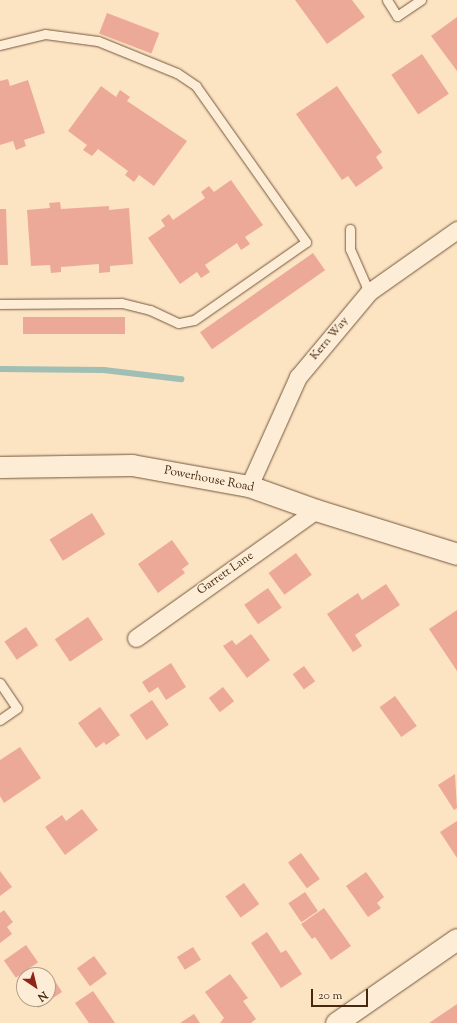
<!DOCTYPE html>
<html>
<head>
<meta charset="utf-8">
<style>
	body { margin:0 }
	#map { position:relative; width:457px; height:1023px; overflow:hidden; background:#fce3c2; font-family:"Sorts Mill Goudy",serif }
	div>[style] { position:absolute }
	[style*='--x'] { left:calc(var(--x)*1px); top:calc(var(--y)*1px); width:calc(var(--w)*1px); rotate:calc(var(--a)*1deg) }
	.stream>* { height:5.5px; margin:-2.75px; padding:0 2.75px; transform-origin:2.75px; border-radius:2.75px; background:#9fbeb4 }
	.building>* { inset:0; background:#eda997; transform-origin:0 0 }
	.roads { filter:drop-shadow(0 0 1px #74573c) drop-shadow(0 0 1px #74573c) }
	.service>* { height:9px; margin:-4.5px; padding:0 4.5px; transform-origin:4.5px; border-radius:4.5px; background:#fdedd7 }
	.minor>* { height:17px; margin:-8.5px; padding:0 8.5px; transform-origin:8.5px; border-radius:8.5px; background:#fdedd7 }
	.tertiary>* { height:21px; margin:-10.5px; padding:0 10.5px; transform-origin:10.5px; border-radius:10.5px; background:#fdedd7 }
	span { translate:-50% -50%; white-space:nowrap; text-align:center; line-height:1.15; -webkit-text-stroke:3px #fdedd7; paint-order:stroke }
	.street-label { font-size:12px; color:#462810 }
	.north { position:absolute; left:16px; top:967px; width:40px; height:40px; box-sizing:border-box; background:#fdedd7; border:1px solid #b49e87; border-radius:50%; rotate:145deg; font-size:11px; font-weight:700; line-height:16px; text-align:center; color:#462810 }
	.north::after { content:''; display:block; margin:auto; width:14px; height:18px; background:#8f2418; clip-path:polygon(50% 0,100% 100%,50% 72%,0 100%) }
	.scale { position:absolute; left:311px; top:989px; width:57px; height:18px; box-sizing:border-box; border:2px solid #462810; border-top:0; padding-left:5px; font-size:12px; line-height:14px; white-space:nowrap; color:#462810; -webkit-text-stroke:3px #fdedd7; paint-order:stroke }
</style>
</head>
<body>
<div id="map">
	<div class="stream">
		<div style="--x:0;--y:369;--w:104;--a:0.6"></div>
		<div style="--x:104;--y:370;--w:78;--a:6.7"></div>
	</div>
	<div class="building">
		<div style="clip-path:polygon(295px 0,352px 0,365px 17px,327px 44px)"></div>
		<div style="left:107px;top:13px;width:56px;height:22px;rotate:21deg"></div>
		<div style="clip-path:polygon(457px 17px,457px 71px,431px 36px)"></div>
		<div style="left:422px;top:54px;width:48px;height:37px;rotate:56deg"></div>
		<div style="clip-path:polygon(8px 79px,10px 86px,28px 80px,45px 133px,24px 140px,26px 146px,16px 150px,13px 141px,0 145px,0 81px)"></div>
		<div style="clip-path:polygon(101px 86px,116px 97px,120px 90px,130px 97px,127px 101px,187px 141px,154px 186px,139px 175px,134px 182px,125px 175px,128px 171px,98px 149px,92px 156px,83px 150px,87px 145px,68px 131px)"></div>
		<div style="clip-path:polygon(337px 86px,382px 152px,376px 157px,383px 168px,356px 187px,348px 176px,342px 180px,296px 114px)"></div>
		<div style="clip-path:polygon(231px 180px,263px 225px,245px 237px,250px 244px,241px 250px,237px 243px,205px 265px,210px 272px,201px 278px,197px 272px,180px 284px,148px 238px,165px 226px,161px 220px,169px 214px,173px 220px,205px 198px,201px 192px,209px 186px,214px 192px)"></div>
		<div style="clip-path:polygon(60px 202px,61px 209px,109px 206px,109px 210px,129px 208px,133px 264px,110px 266px,110px 272px,99px 273px,99px 264px,61px 267px,61px 272px,51px 273px,50px 265px,31px 266px,27px 210px,50px 208px,49px 203px)"></div>
		<div style="clip-path:polygon(0 209px,6px 209px,8px 265px,0 265px)"></div>
		<div style="left:313px;top:253px;width:21px;height:138px;rotate:55deg"></div>
		<div style="left:125px;top:317px;width:17px;height:102px;rotate:90deg"></div>
		<div style="left:92px;top:513px;width:25px;height:50px;rotate:58deg"></div>
		<div style="clip-path:polygon(172px 540px,189px 564px,182px 569px,185px 573px,158px 593px,138px 564px)"></div>
		<div style="left:296px;top:553px;width:27px;height:34px;rotate:54deg"></div>
		<div style="clip-path:polygon(386px 584px,400px 605px,355px 635px,362px 646px,353px 652px,327px 614px,358px 593px,362px 600px)"></div>
		<div style="left:268px;top:588px;width:24px;height:29px;rotate:55deg"></div>
		<div style="clip-path:polygon(457px 610px,457px 671px,429px 629px)"></div>
		<div style="left:88px;top:617px;width:27px;height:40px;rotate:56deg"></div>
		<div style="left:26px;top:627px;width:22px;height:26px;rotate:56deg"></div>
		<div style="clip-path:polygon(251px 634px,270px 660px,247px 678px,223px 646px,232px 640px,236px 645px)"></div>
		<div style="clip-path:polygon(171px 663px,186px 687px,166px 700px,158px 687px,149px 693px,142px 682px)"></div>
		<div style="left:304px;top:666px;width:19px;height:14px;rotate:54deg"></div>
		<div style="left:223px;top:687px;width:18px;height:18px;rotate:52deg"></div>
		<div style="left:395px;top:696px;width:37px;height:19px;rotate:54deg"></div>
		<div style="left:152px;top:700px;width:30px;height:27px;rotate:56deg"></div>
		<div style="clip-path:polygon(100px 707px,120px 735px,106px 745px,104px 742px,96px 748px,78px 723px)"></div>
		<div style="clip-path:polygon(20px 747px,41px 778px,4px 803px,0 796px,0 760px)"></div>
		<div style="clip-path:polygon(455px 774px,457px 808px,454px 810px,438px 785px)"></div>
		<div style="clip-path:polygon(82px 809px,98px 830px,65px 855px,45px 827px,62px 815px,66px 821px)"></div>
		<div style="clip-path:polygon(457px 821px,457px 858px,440px 832px)"></div>
		<div style="left:301px;top:853px;width:32px;height:16px;rotate:54deg"></div>
		<div style="clip-path:polygon(0 871px,12px 887px,0 896px)"></div>
		<div style="clip-path:polygon(366px 872px,384px 897px,377px 903px,381px 908px,368px 917px,346px 886px)"></div>
		<div style="left:244px;top:883px;width:26px;height:23px;rotate:54deg"></div>
		<div style="left:305px;top:892px;width:23px;height:20px;rotate:56deg"></div>
		<div style="clip-path:polygon(324px 908px,351px 946px,331px 960px,315px 937px,312px 939px,301px 924px)"></div>
		<div style="clip-path:polygon(4px 910px,13px 922px,7px 927px,12px 934px,0 943px,0 913px)"></div>
		<div style="clip-path:polygon(267px 932px,281px 953px,286px 950px,302px 974px,281px 988px,251px 943px)"></div>
		<div style="left:26px;top:945px;width:21px;height:27px;rotate:55deg"></div>
		<div style="left:193px;top:947px;width:15px;height:19px;rotate:58deg"></div>
		<div style="left:94px;top:956px;width:22px;height:21px;rotate:54deg"></div>
		<div style="clip-path:polygon(230px 974px,248px 998px,243px 1001px,256px 1019px,251px 1023px,220px 1023px,224px 1018px,205px 992px)"></div>
		<div style="clip-path:polygon(48px 978px,52px 983px,55px 981px,62px 992px,38px 1008px,32px 999px,48px 999px)"></div>
		<div style="clip-path:polygon(93px 991px,115px 1023px,89px 1023px,75px 1003px)"></div>
		<div style="clip-path:polygon(457px 1004px,457px 1023px,429px 1023px)"></div>
		<div style="clip-path:polygon(194px 1014px,200px 1023px,180px 1023px)"></div>
	</div>
	<div class="roads">
		<div class="service">
			<div style="--x:387;--y:0;--w:19;--a:58"></div>
			<div style="--x:397;--y:16;--w:29;--a:-34"></div>
			<div style="--x:0;--y:45;--w:46;--a:-13.7"></div>
			<div style="--x:45;--y:34;--w:53;--a:7.5"></div>
			<div style="--x:98;--y:41;--w:85;--a:22.1"></div>
			<div style="--x:177;--y:73;--w:23;--a:34"></div>
			<div style="--x:196;--y:86;--w:191;--a:54.8"></div>
			<div style="--x:306;--y:242;--w:136;--a:145.1"></div>
			<div style="--x:194;--y:320;--w:16;--a:169"></div>
			<div style="--x:178;--y:323;--w:31;--a:-155"></div>
			<div style="--x:150;--y:310;--w:30;--a:-166"></div>
			<div style="--x:121;--y:303;--w:121;--a:179.5"></div>
			<div style="--x:350;--y:229;--w:20;--a:90"></div>
			<div style="--x:350;--y:249;--w:47;--a:66.2"></div>
			<div style="--x:0;--y:683;--w:30;--a:56"></div>
			<div style="--x:17;--y:708;--w:21;--a:145"></div>
		</div>
		<div class="minor">
			<div style="--x:249;--y:486;--w:120;--a:-65.8"></div>
			<div style="--x:298;--y:377;--w:111;--a:-50.1"></div>
			<div style="--x:369;--y:292;--w:108;--a:-35.2"></div>
			<div style="--x:136;--y:638;--w:221;--a:-35.4"></div>
		</div>
		<div class="tertiary">
			<div style="--x:0;--y:467;--w:132;--a:-0.9"></div>
			<div style="--x:132;--y:465;--w:119;--a:10.2"></div>
			<div style="--x:249;--y:486;--w:71;--a:19.7"></div>
			<div style="--x:316;--y:510;--w:148;--a:17.3"></div>
			<div style="--x:336;--y:1023;--w:147;--a:-34.8"></div>
		</div>
	</div>
	<div class="street-label">
		<span style="left:330px;top:339px;rotate:-50deg">Kern Way</span>
		<span style="left:209px;top:480px;rotate:11deg">Powerhouse Road</span>
		<span style="left:226px;top:574px;rotate:-35deg">Garrett Lane</span>
	</div>
	<div class="north">N</div>
	<div class="scale">20 m</div>
</div>
</body>
</html>
